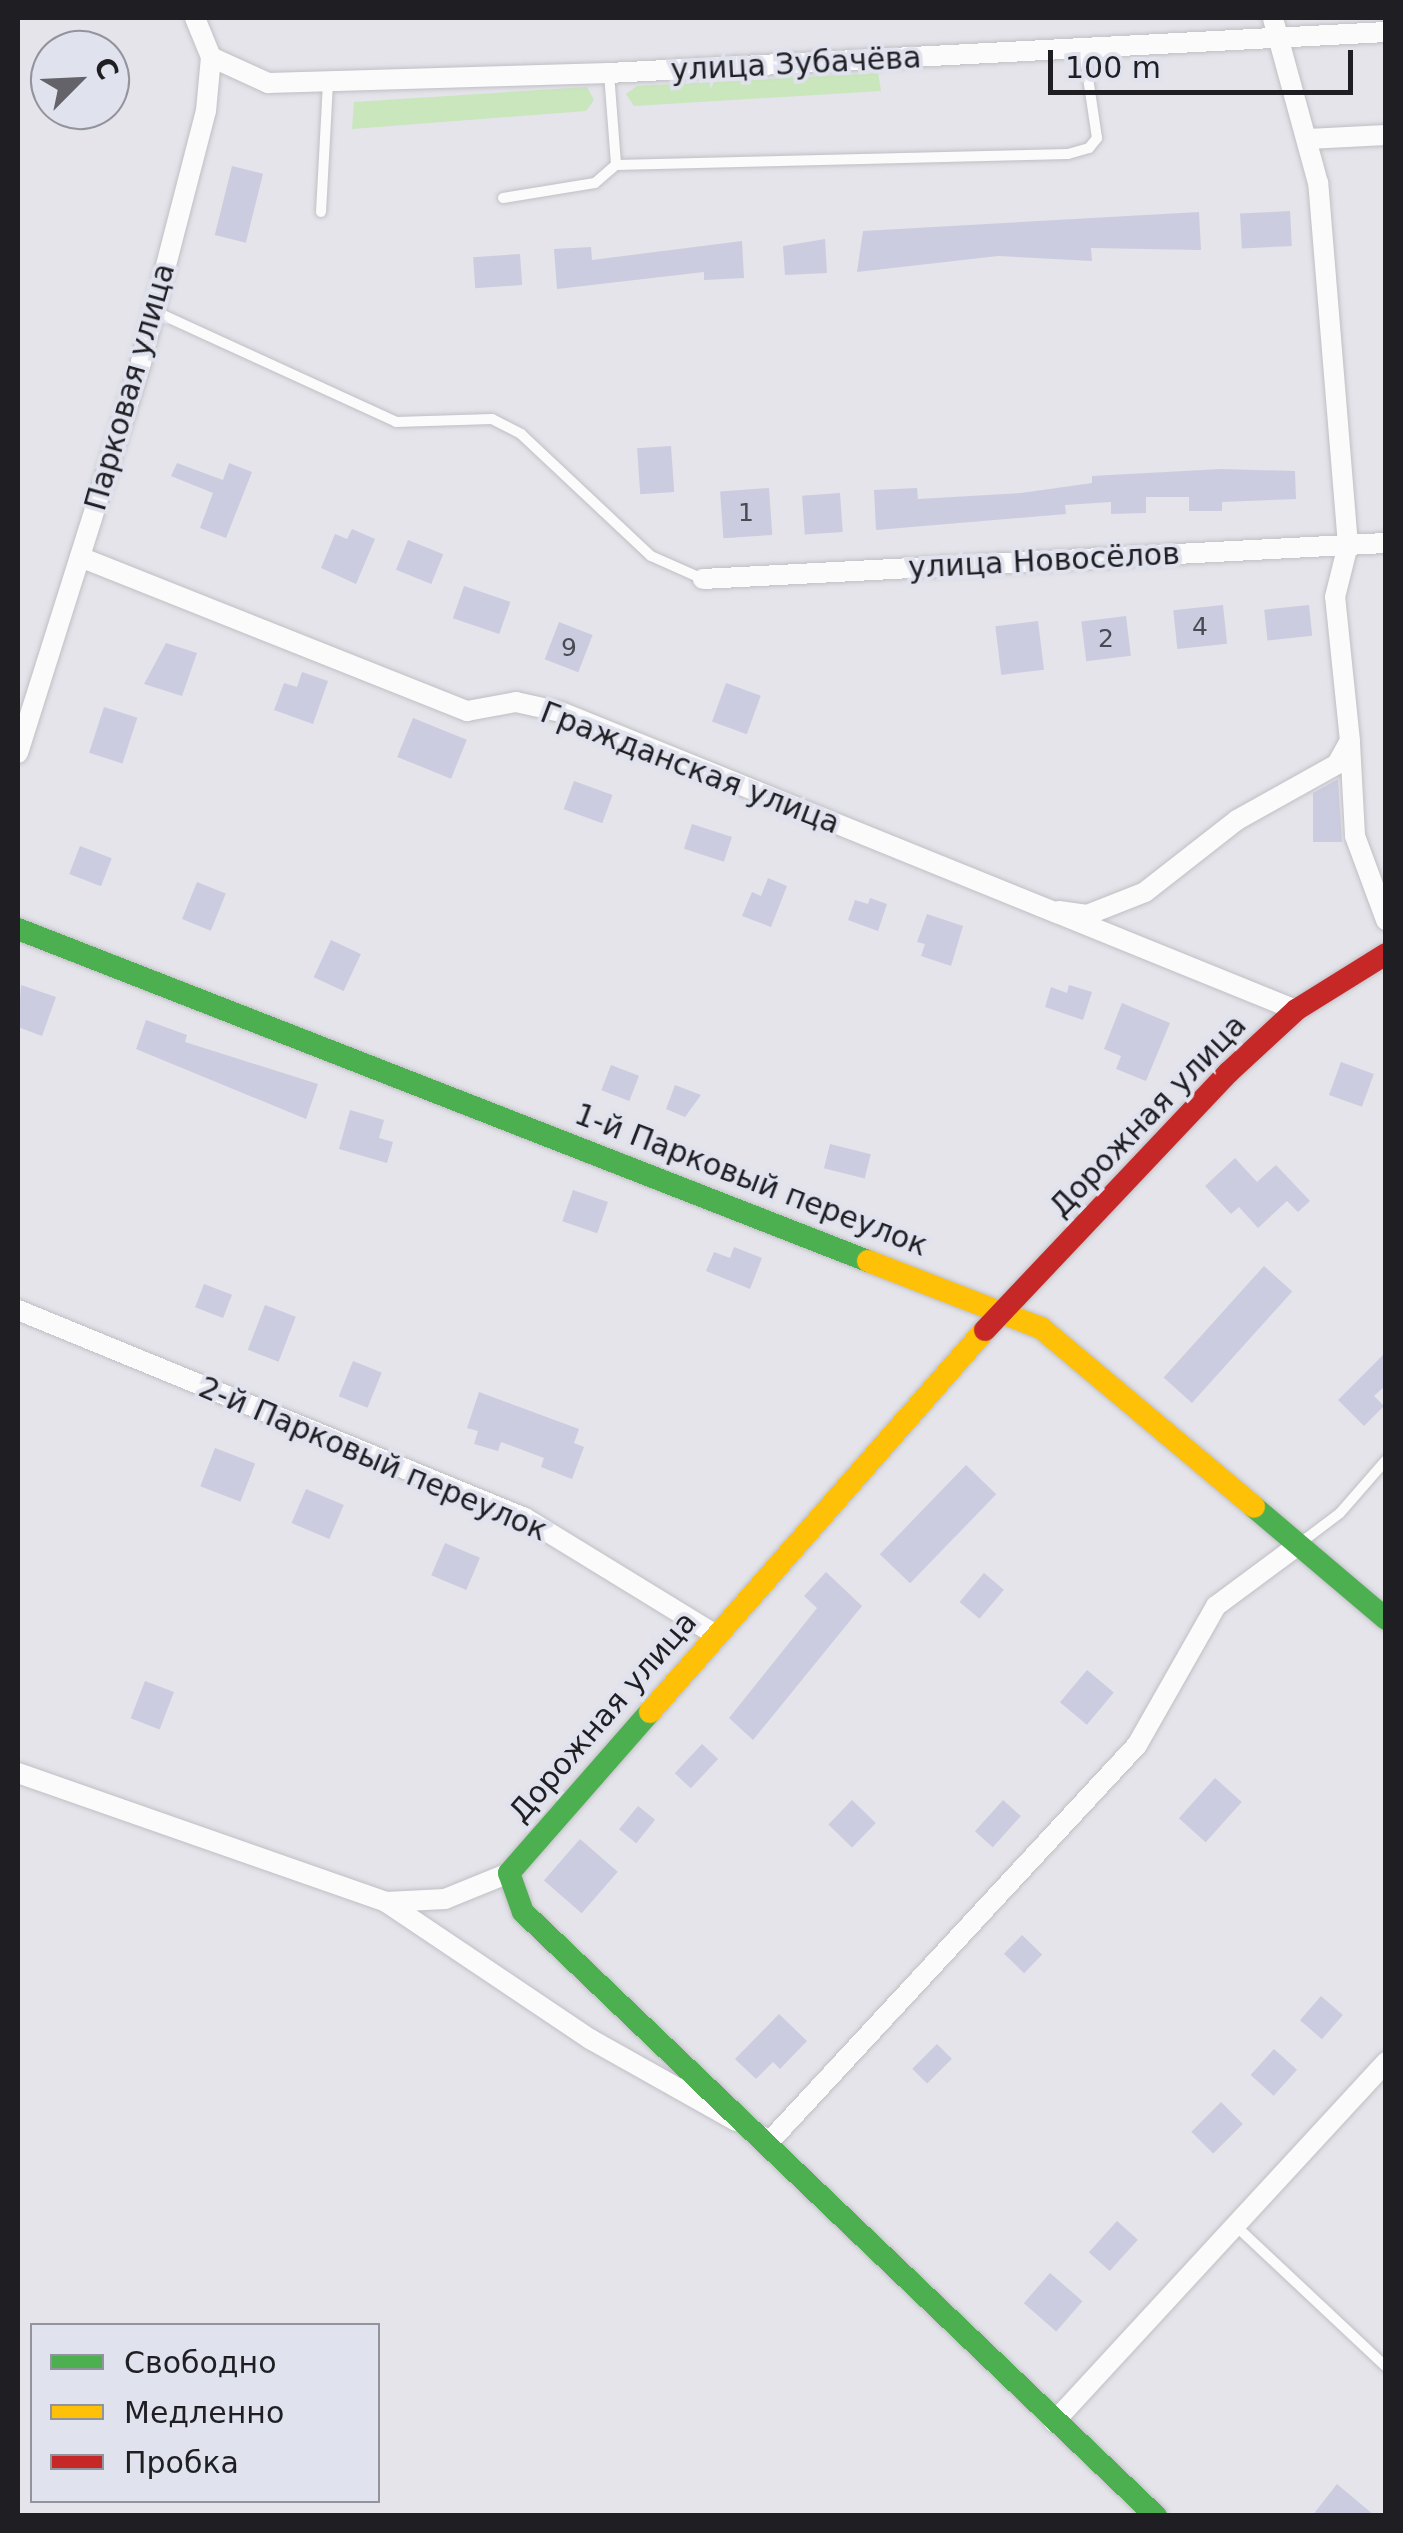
<!DOCTYPE html>
<html>
<head>
<meta charset="utf-8">
<style>
	body { margin:0 }
	#map { position:relative; width:1403px; height:2533px; overflow:hidden; background:#e4e4ea; font-family:"DejaVu Sans",sans-serif }
	div>[style] { position:absolute }
	[style*='--x'] { left:calc(var(--x)*1px); top:calc(var(--y)*1px); width:calc(var(--w)*1px); rotate:calc(var(--a)*1deg) }
	.green>* { inset:0; background:#c9e6bd }
	.building>* { inset:0; background:#cbccdf; transform-origin:0 0 }
	.roads { filter:drop-shadow(0 0 2px #bfbfc4) drop-shadow(0 0 2px #bfbfc4) }
	.lane>* { height:10px; margin:-5px; padding:0 5px; transform-origin:5px; border-radius:5px; background:#fbfbfc }
	.street>* { height:20px; margin:-10px; padding:0 10px; transform-origin:10px; border-radius:10px; background:#fbfbfc }
	.fast>* { height:22px; margin:-11px; padding:0 11px; transform-origin:11px; border-radius:11px; background:#4caf50 }
	.slow>* { height:22px; margin:-11px; padding:0 11px; transform-origin:11px; border-radius:11px; background:#ffc107 }
	.jam>* { height:22px; margin:-11px; padding:0 11px; transform-origin:11px; border-radius:11px; background:#c62828 }
	span { translate:-50% -50%; white-space:nowrap; text-align:center; line-height:1.15; -webkit-text-stroke:8px #e0e2ee; paint-order:stroke }
	.number-label { font-size:25px; color:#494a52 }
	.number-label span { -webkit-text-stroke-width:0 }
	.street-label { font-size:30px; color:#1e1e23 }
	.frame { position:absolute; inset:0; border:20px solid #1e1e23; pointer-events:none }
	.legend { position:absolute; left:30px; top:2323px; width:350px; height:180px; box-sizing:border-box; background:#e0e2ee; border:2px solid #92949d; margin:0; padding:12px 18px; list-style:none; font-size:30px; color:#1e1e23 }
	.legend li { display:flex; align-items:center; gap:20px; height:50px }
	.legend b { width:50px; border:2px solid #92949d }
	.north { position:absolute; left:30px; top:30px; width:100px; height:100px; box-sizing:border-box; background:#e0e2ee; border:2px solid #92949d; border-radius:50%; rotate:66deg; font-size:28px; font-weight:700; line-height:40px; text-align:center; color:#1e1e23 }
	.north::after { content:''; display:block; margin:auto; width:35px; height:45px; background:#636369; clip-path:polygon(50% 0,100% 100%,50% 72%,0 100%) }
	.scale { position:absolute; left:1048px; top:50px; width:305px; height:45px; box-sizing:border-box; border:5px solid #1e1e23; border-top:0; padding-left:12px; font-size:30px; line-height:35px; white-space:nowrap; color:#1e1e23; -webkit-text-stroke:8px #e0e2ee; paint-order:stroke }
</style>
</head>
<body>
<div id="map">
	<div class="green">
		<div style="clip-path:polygon(878px 73px,881px 91px,634px 106px,626px 94px,637px 86px)"></div>
		<div style="clip-path:polygon(587px 87px,594px 100px,586px 111px,352px 129px,354px 102px)"></div>
	</div>
	<div class="building">
		<div style="left:232px;top:166px;width:32px;height:71px;rotate:14deg"></div>
		<div style="left:1290px;top:211px;width:35px;height:50px;rotate:87deg"></div>
		<div style="clip-path:polygon(1199px 212px,1201px 250px,1091px 248px,1092px 261px,998px 256px,857px 272px,863px 231px)"></div>
		<div style="clip-path:polygon(825px 239px,827px 273px,785px 275px,783px 246px)"></div>
		<div style="clip-path:polygon(742px 241px,744px 278px,704px 280px,704px 272px,557px 289px,554px 249px,591px 247px,592px 260px)"></div>
		<div style="left:520px;top:254px;width:31px;height:47px;rotate:86deg"></div>
		<div style="left:671px;top:446px;width:46px;height:34px;rotate:86deg"></div>
		<div style="clip-path:polygon(177px 463px,223px 480px,229px 463px,252px 472px,226px 538px,200px 528px,213px 493px,171px 476px)"></div>
		<div style="clip-path:polygon(1221px 469px,1295px 471px,1296px 499px,1222px 502px,1222px 511px,1189px 511px,1189px 497px,1146px 497px,1146px 513px,1111px 514px,1111px 502px,1065px 505px,1066px 514px,876px 530px,874px 490px,917px 488px,918px 499px,1021px 493px,1092px 483px,1092px 476px)"></div>
		<div style="left:769px;top:488px;width:47px;height:49px;rotate:86deg"></div>
		<div style="left:840px;top:493px;width:39px;height:38px;rotate:86deg"></div>
		<div style="clip-path:polygon(352px 529px,375px 539px,356px 584px,321px 568px,335px 534px,347px 539px)"></div>
		<div style="left:408px;top:540px;width:38px;height:32px;rotate:22deg"></div>
		<div style="left:464px;top:586px;width:49px;height:34px;rotate:19deg"></div>
		<div style="left:1223px;top:605px;width:39px;height:50px;rotate:84deg"></div>
		<div style="left:1309px;top:605px;width:31px;height:45px;rotate:84deg"></div>
		<div style="left:1126px;top:616px;width:40px;height:45px;rotate:83deg"></div>
		<div style="left:1038px;top:621px;width:49px;height:43px;rotate:83deg"></div>
		<div style="left:559px;top:622px;width:36px;height:40px;rotate:21deg"></div>
		<div style="clip-path:polygon(166px 643px,197px 653px,182px 696px,144px 684px)"></div>
		<div style="clip-path:polygon(302px 672px,328px 681px,313px 724px,274px 710px,284px 683px,297px 687px)"></div>
		<div style="left:726px;top:683px;width:37px;height:41px;rotate:20deg"></div>
		<div style="left:104px;top:707px;width:35px;height:48px;rotate:18deg"></div>
		<div style="left:413px;top:718px;width:58px;height:42px;rotate:22deg"></div>
		<div style="clip-path:polygon(1338px 779px,1342px 842px,1313px 842px,1313px 793px)"></div>
		<div style="left:574px;top:781px;width:41px;height:30px;rotate:20deg"></div>
		<div style="left:692px;top:824px;width:42px;height:26px;rotate:18deg"></div>
		<div style="left:80px;top:846px;width:34px;height:30px;rotate:21deg"></div>
		<div style="clip-path:polygon(768px 878px,787px 886px,771px 927px,742px 916px,752px 892px,761px 896px)"></div>
		<div style="left:197px;top:882px;width:31px;height:40px;rotate:22deg"></div>
		<div style="clip-path:polygon(870px 898px,887px 904px,878px 931px,848px 920px,855px 900px,868px 904px)"></div>
		<div style="clip-path:polygon(927px 914px,963px 926px,951px 966px,921px 956px,925px 944px,917px 942px)"></div>
		<div style="left:331px;top:940px;width:33px;height:41px;rotate:25deg"></div>
		<div style="clip-path:polygon(21px 985px,56px 997px,42px 1036px,18px 1027px)"></div>
		<div style="clip-path:polygon(1069px 985px,1092px 992px,1083px 1020px,1045px 1007px,1051px 987px,1067px 993px)"></div>
		<div style="clip-path:polygon(1122px 1003px,1170px 1023px,1146px 1081px,1116px 1069px,1121px 1056px,1104px 1049px)"></div>
		<div style="clip-path:polygon(146px 1020px,187px 1035px,185px 1042px,318px 1084px,306px 1119px,136px 1049px)"></div>
		<div style="left:1341px;top:1062px;width:35px;height:35px;rotate:20deg"></div>
		<div style="left:611px;top:1065px;width:30px;height:27px;rotate:21deg"></div>
		<div style="clip-path:polygon(675px 1085px,701px 1095px,685px 1117px,666px 1109px)"></div>
		<div style="clip-path:polygon(350px 1110px,384px 1120px,379px 1138px,393px 1142px,387px 1163px,339px 1149px)"></div>
		<div style="left:830px;top:1144px;width:42px;height:25px;rotate:14deg"></div>
		<div style="clip-path:polygon(1235px 1158px,1257px 1182px,1276px 1165px,1310px 1201px,1298px 1212px,1287px 1201px,1258px 1228px,1239px 1207px,1231px 1214px,1205px 1186px)"></div>
		<div style="left:573px;top:1190px;width:37px;height:33px;rotate:19deg"></div>
		<div style="clip-path:polygon(734px 1247px,762px 1258px,750px 1289px,706px 1271px,714px 1252px,730px 1258px)"></div>
		<div style="left:1264px;top:1266px;width:38px;height:150px;rotate:42deg"></div>
		<div style="left:204px;top:1284px;width:30px;height:25px;rotate:21deg"></div>
		<div style="left:265px;top:1305px;width:33px;height:48px;rotate:21deg"></div>
		<div style="clip-path:polygon(1386px 1352px,1386px 1385px,1374px 1396px,1384px 1406px,1364px 1426px,1338px 1400px)"></div>
		<div style="left:353px;top:1361px;width:31px;height:38px;rotate:22deg"></div>
		<div style="clip-path:polygon(479px 1392px,579px 1429px,574px 1443px,584px 1447px,572px 1479px,541px 1467px,544px 1458px,501px 1442px,498px 1451px,474px 1444px,478px 1431px,467px 1428px)"></div>
		<div style="left:215px;top:1448px;width:43px;height:41px;rotate:21deg"></div>
		<div style="left:966px;top:1465px;width:42px;height:124px;rotate:44deg"></div>
		<div style="left:306px;top:1489px;width:41px;height:37px;rotate:23deg"></div>
		<div style="left:445px;top:1543px;width:38px;height:35px;rotate:23deg"></div>
		<div style="clip-path:polygon(826px 1572px,862px 1606px,753px 1740px,729px 1718px,817px 1608px,804px 1596px)"></div>
		<div style="left:984px;top:1573px;width:26px;height:38px;rotate:40deg"></div>
		<div style="left:1087px;top:1670px;width:35px;height:42px;rotate:40deg"></div>
		<div style="left:145px;top:1681px;width:31px;height:40px;rotate:21deg"></div>
		<div style="left:702px;top:1744px;width:22px;height:40px;rotate:43deg"></div>
		<div style="left:1215px;top:1778px;width:36px;height:54px;rotate:42deg"></div>
		<div style="left:852px;top:1800px;width:33px;height:34px;rotate:44deg"></div>
		<div style="left:1003px;top:1800px;width:24px;height:42px;rotate:42deg"></div>
		<div style="left:638px;top:1806px;width:22px;height:30px;rotate:39deg"></div>
		<div style="left:580px;top:1839px;width:50px;height:55px;rotate:41deg"></div>
		<div style="left:1022px;top:1935px;width:28px;height:26px;rotate:44deg"></div>
		<div style="left:1321px;top:1996px;width:29px;height:32px;rotate:41deg"></div>
		<div style="clip-path:polygon(779px 2014px,807px 2041px,780px 2069px,773px 2062px,756px 2079px,735px 2059px)"></div>
		<div style="left:937px;top:2044px;width:21px;height:35px;rotate:45deg"></div>
		<div style="left:1274px;top:2049px;width:31px;height:35px;rotate:42deg"></div>
		<div style="left:1221px;top:2102px;width:31px;height:42px;rotate:45deg"></div>
		<div style="left:1117px;top:2221px;width:28px;height:42px;rotate:42deg"></div>
		<div style="left:1050px;top:2273px;width:43px;height:40px;rotate:41deg"></div>
		<div style="clip-path:polygon(1337px 2484px,1375px 2516px,1312px 2516px)"></div>
	</div>
	<div class="roads">
		<div class="lane">
			<div style="--x:609;--y:73;--w:92;--a:85.6"></div>
			<div style="--x:503;--y:198;--w:93;--a:-9.3"></div>
			<div style="--x:595;--y:183;--w:28;--a:-41"></div>
			<div style="--x:616;--y:165;--w:452;--a:-1.4"></div>
			<div style="--x:1068;--y:154;--w:22;--a:-16"></div>
			<div style="--x:1089;--y:148;--w:13;--a:-51"></div>
			<div style="--x:1097;--y:138;--w:88;--a:-98.5"></div>
			<div style="--x:321;--y:212;--w:130;--a:-86.9"></div>
			<div style="--x:154;--y:311;--w:266;--a:24.6"></div>
			<div style="--x:396;--y:422;--w:96;--a:-1.8"></div>
			<div style="--x:492;--y:419;--w:33;--a:27"></div>
			<div style="--x:521;--y:434;--w:178;--a:43.2"></div>
			<div style="--x:651;--y:556;--w:57;--a:23.9"></div>
			<div style="--x:1303;--y:1541;--w:46;--a:-37.1"></div>
			<div style="--x:1340;--y:1513;--w:70;--a:-49"></div>
			<div style="--x:1236;--y:2226;--w:206;--a:43.2"></div>
		</div>
		<div class="street">
			<div style="--x:211;--y:57;--w:63;--a:24.5"></div>
			<div style="--x:268;--y:83;--w:341;--a:-1.7"></div>
			<div style="--x:609;--y:73;--w:778;--a:-3.02"></div>
			<div style="--x:1308;--y:139;--w:78;--a:-2.9"></div>
			<div style="--x:80;--y:557;--w:417;--a:21.7"></div>
			<div style="--x:467;--y:711;--w:50;--a:-10.4"></div>
			<div style="--x:516;--y:702;--w:46;--a:12.5"></div>
			<div style="--x:561;--y:712;--w:793;--a:22.07"></div>
			<div style="--x:703;--y:579;--w:684;--a:-3.02"></div>
			<div style="--x:1350;--y:743;--w:93;--a:86.9"></div>
			<div style="--x:1355;--y:836;--w:90;--a:69.7"></div>
			<div style="--x:18;--y:753;--w:410;--a:-72.5"></div>
			<div style="--x:141;--y:362;--w:259;--a:-75.5"></div>
			<div style="--x:206;--y:111;--w:54;--a:-84.7"></div>
			<div style="--x:211;--y:57;--w:42;--a:-112.3"></div>
			<div style="--x:1059;--y:911;--w:28;--a:8"></div>
			<div style="--x:1087;--y:915;--w:62;--a:-21.6"></div>
			<div style="--x:1145;--y:892;--w:117;--a:-38"></div>
			<div style="--x:1237;--y:820;--w:115;--a:-29.2"></div>
			<div style="--x:1337;--y:764;--w:26;--a:-61"></div>
			<div style="--x:1350;--y:741;--w:145;--a:-95.9"></div>
			<div style="--x:1335;--y:597;--w:54;--a:-76"></div>
			<div style="--x:1348;--y:545;--w:363;--a:-94.7"></div>
			<div style="--x:1318;--y:183;--w:171;--a:-105.3"></div>
			<div style="--x:18;--y:1310;--w:548;--a:22.31"></div>
			<div style="--x:525;--y:1518;--w:224;--a:31.5"></div>
			<div style="--x:18;--y:1773;--w:390;--a:19.3"></div>
			<div style="--x:386;--y:1902;--w:59;--a:-2.9"></div>
			<div style="--x:445;--y:1899;--w:69;--a:-22.1"></div>
			<div style="--x:386;--y:1902;--w:246;--a:33.9"></div>
			<div style="--x:590;--y:2039;--w:167;--a:29.3"></div>
			<div style="--x:761;--y:2136;--w:10;--a:29"></div>
			<div style="--x:770;--y:2141;--w:540;--a:-47.18"></div>
			<div style="--x:1137;--y:1745;--w:160;--a:-60.4"></div>
			<div style="--x:1216;--y:1606;--w:102;--a:-36.6"></div>
			<div style="--x:1054;--y:2422;--w:490;--a:-47.3"></div>
		</div>
		<div class="fast">
			<div style="--x:18;--y:929;--w:913;--a:21.34"></div>
			<div style="--x:1254;--y:1507;--w:173;--a:40.3"></div>
			<div style="--x:650;--y:1712;--w:214;--a:131.2"></div>
			<div style="--x:509;--y:1873;--w:41;--a:70.3"></div>
			<div style="--x:523;--y:1912;--w:875;--a:43.66"></div>
		</div>
		<div class="slow">
			<div style="--x:868;--y:1261;--w:186;--a:21.2"></div>
			<div style="--x:1041;--y:1328;--w:278;--a:40"></div>
			<div style="--x:650;--y:1712;--w:508;--a:-48.75"></div>
		</div>
		<div class="jam">
			<div style="--x:985;--y:1330;--w:354;--a:-46.6"></div>
			<div style="--x:1228;--y:1073;--w:93;--a:-42.8"></div>
			<div style="--x:1296;--y:1010;--w:106;--a:-31.9"></div>
		</div>
	</div>
	<div class="number-label">
		<span style="left:746px;top:513px">1</span>
		<span style="left:1200px;top:627px">4</span>
		<span style="left:1106px;top:639px">2</span>
		<span style="left:569px;top:648px">9</span>
	</div>
	<div class="street-label">
		<span style="left:796px;top:64px;rotate:-3deg">улица Зубачёва</span>
		<span style="left:130px;top:387px;rotate:-74deg">Парковая улица</span>
		<span style="left:1044px;top:561px;rotate:-3deg">улица Новосёлов</span>
		<span style="left:690px;top:768px;rotate:21deg">Гражданская улица</span>
		<span style="left:1148px;top:1116px;rotate:-46deg">Дорожная улица</span>
		<span style="left:751px;top:1180px;rotate:21deg">1-й Парковый переулок</span>
		<span style="left:373px;top:1459px;rotate:23deg">2-й Парковый переулок</span>
		<span style="left:603px;top:1717px;rotate:-49deg">Дорожная улица</span>
	</div>
	<div class="frame"></div>
	<ul class="legend">
	<li><b style="height:12px;background:#4caf50"></b>Свободно</li>
	<li><b style="height:12px;background:#ffc107"></b>Медленно</li>
	<li><b style="height:12px;background:#c62828"></b>Пробка</li>
	</ul>
	<div class="north">С</div>
	<div class="scale">100 m</div>
</div>
</body>
</html>
